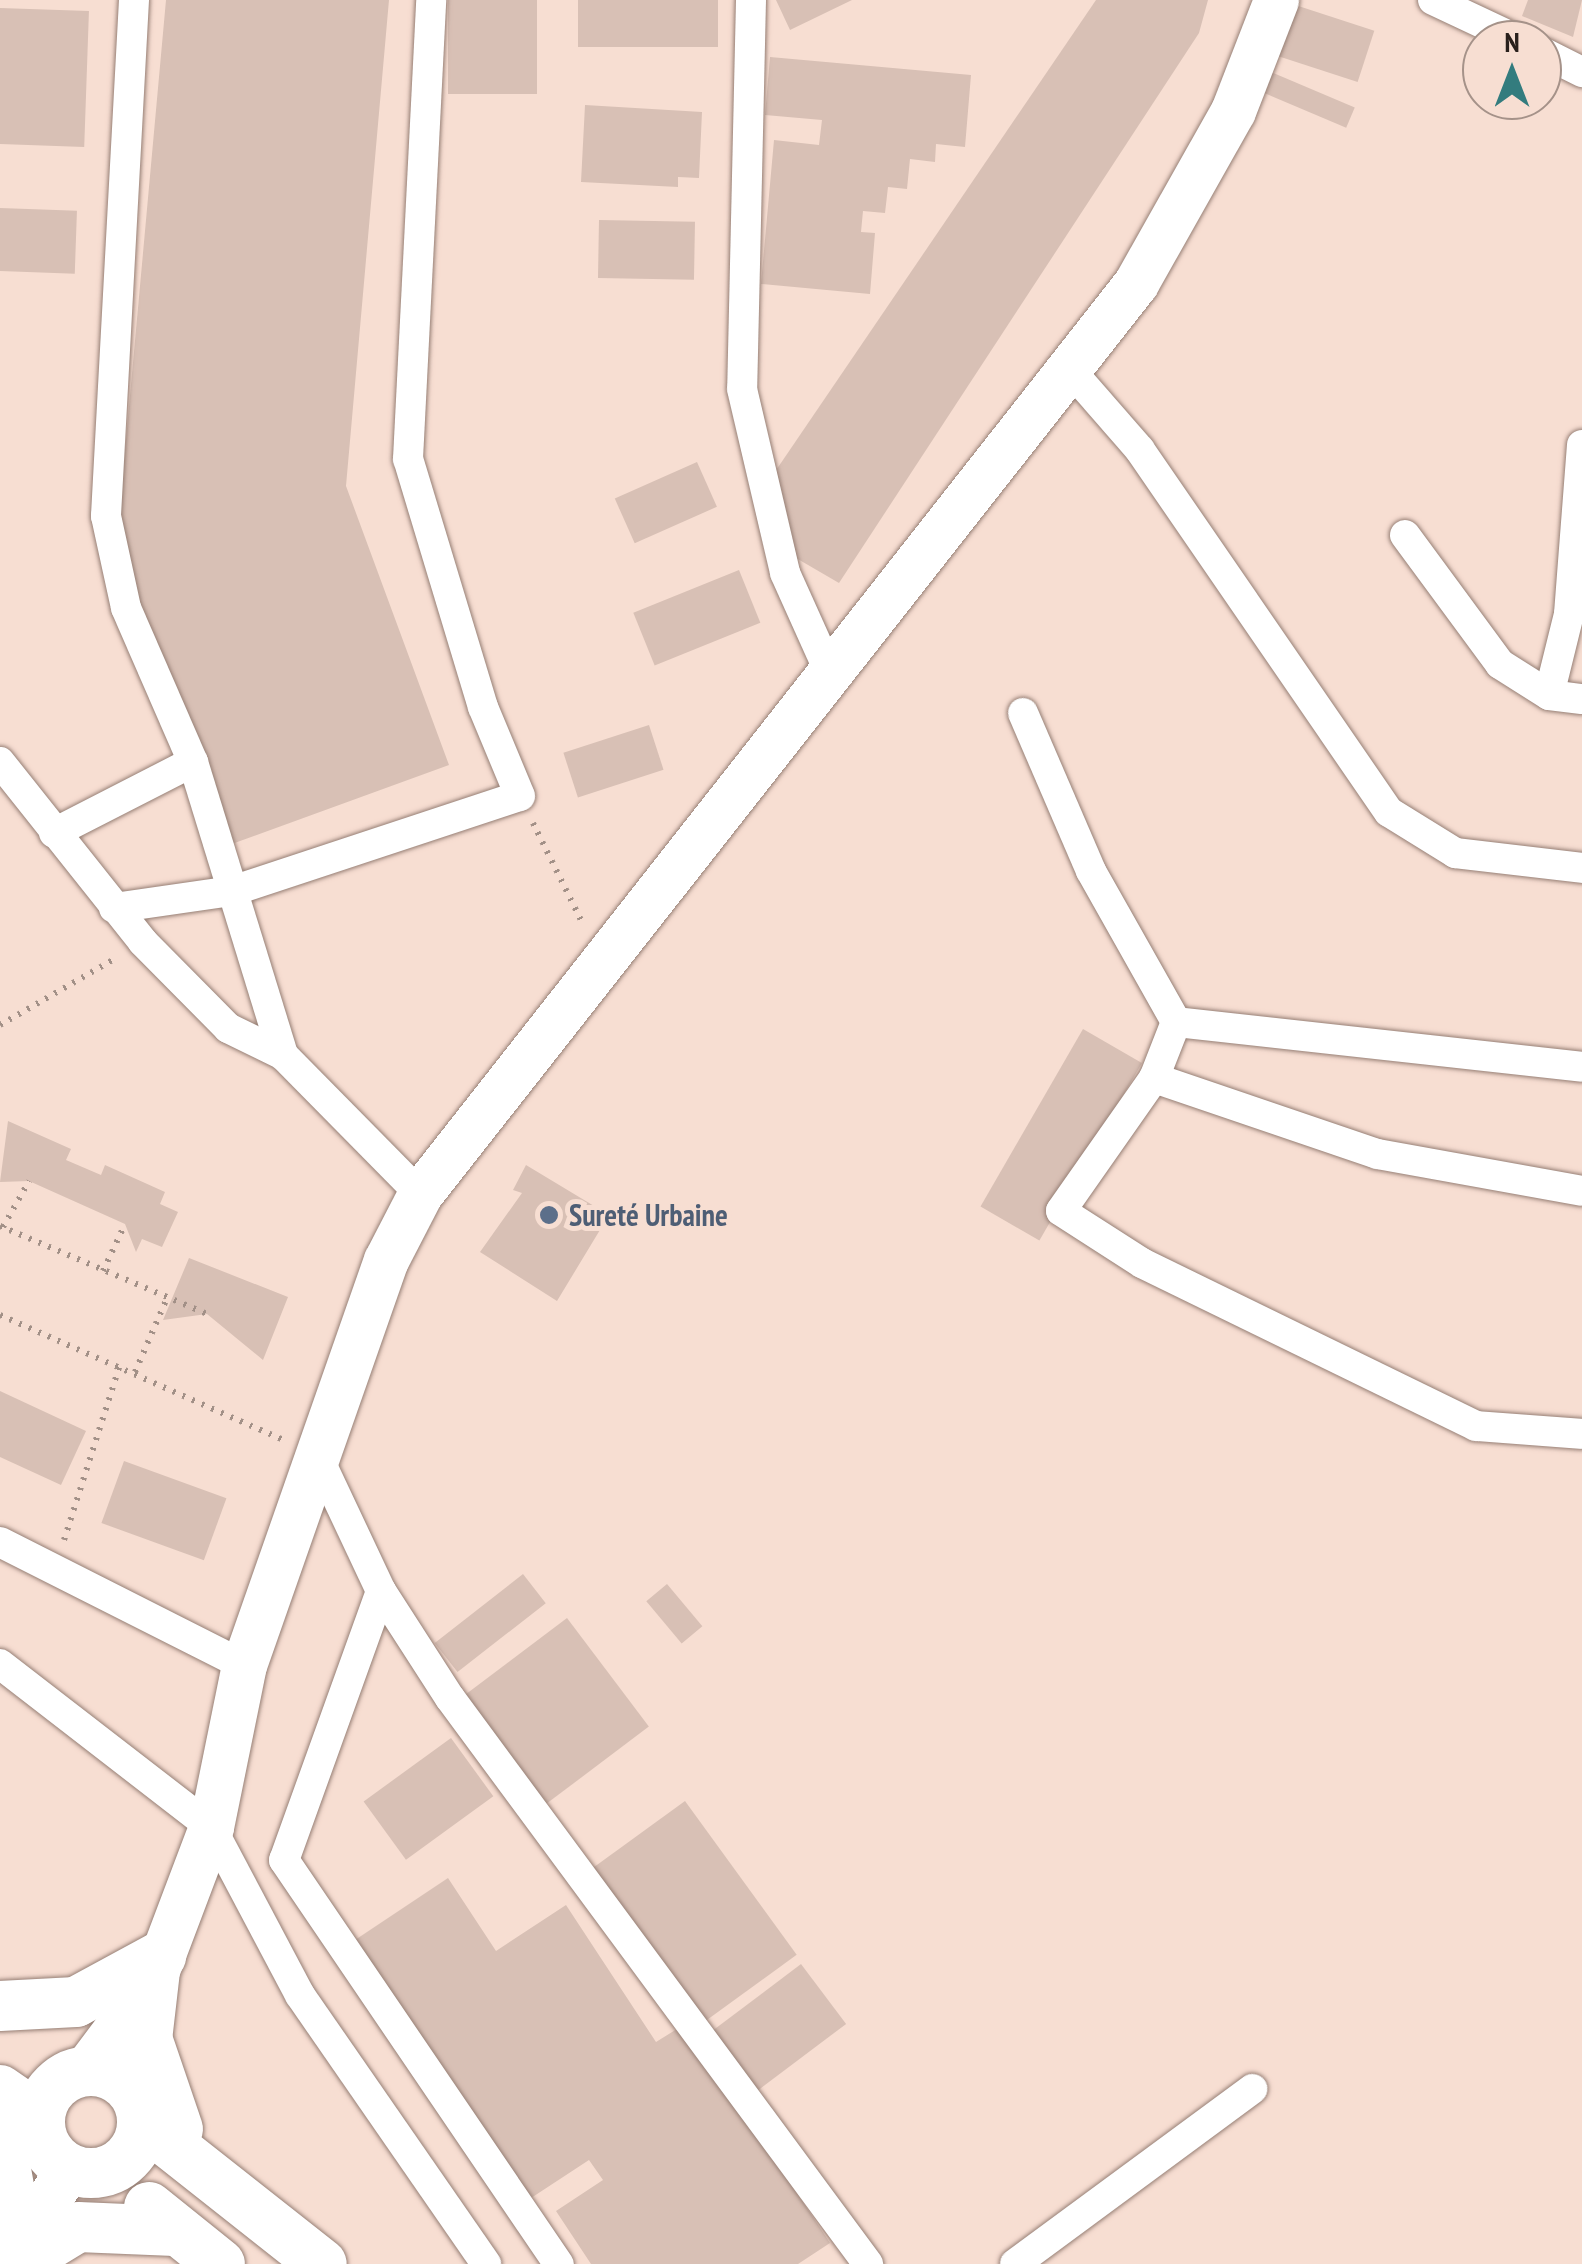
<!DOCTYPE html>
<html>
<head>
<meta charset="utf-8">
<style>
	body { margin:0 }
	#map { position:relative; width:1582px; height:2264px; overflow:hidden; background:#f7ded2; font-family:"PT Sans Narrow",sans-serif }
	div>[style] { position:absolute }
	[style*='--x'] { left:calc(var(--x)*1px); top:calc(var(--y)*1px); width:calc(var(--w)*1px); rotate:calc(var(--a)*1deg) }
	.building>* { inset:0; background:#d8c0b5; transform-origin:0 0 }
	.path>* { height:6px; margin-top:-3px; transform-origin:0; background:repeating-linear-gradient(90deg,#a29087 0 2.5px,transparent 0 10.5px) }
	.roads { filter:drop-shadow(0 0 2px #967f75) drop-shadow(0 0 2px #967f75) }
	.street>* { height:30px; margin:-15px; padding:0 15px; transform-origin:15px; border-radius:15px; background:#fff }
	.secondary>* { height:45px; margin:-22.5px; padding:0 22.5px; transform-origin:22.5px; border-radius:22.5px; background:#fff }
	.primary>* { height:50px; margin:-25px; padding:0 25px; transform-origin:25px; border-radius:25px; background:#fff }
	.primary>.ring { margin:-25px; padding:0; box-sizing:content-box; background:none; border:50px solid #fff; border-radius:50% }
	.dots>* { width:28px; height:28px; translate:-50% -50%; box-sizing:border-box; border:5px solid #f7ded2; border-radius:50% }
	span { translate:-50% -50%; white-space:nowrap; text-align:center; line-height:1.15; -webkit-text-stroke:10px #f7ded2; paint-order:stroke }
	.service-label { font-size:30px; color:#4e5e75; font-weight:700 }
	.left { translate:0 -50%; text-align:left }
	.north { position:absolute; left:1462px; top:20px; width:100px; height:100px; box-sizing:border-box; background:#f7ded2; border:2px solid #a59289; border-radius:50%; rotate:0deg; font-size:28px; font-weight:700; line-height:40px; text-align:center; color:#29201c }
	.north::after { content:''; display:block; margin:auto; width:35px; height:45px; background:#337c7e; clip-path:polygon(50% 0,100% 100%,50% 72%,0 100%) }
</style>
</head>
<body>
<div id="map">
	<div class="building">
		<div style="clip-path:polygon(166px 0,389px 0,346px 486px,449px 765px,229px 845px,117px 539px)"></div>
		<div style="left:448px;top:0;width:89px;height:94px"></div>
		<div style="left:578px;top:0;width:140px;height:47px"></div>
		<div style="clip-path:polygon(776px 0,852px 0,790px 30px)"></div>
		<div style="clip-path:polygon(1096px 0,1208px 0,1199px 33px,839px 583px,796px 558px,768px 482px)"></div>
		<div style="clip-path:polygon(1528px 0,1582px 0,1573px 37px,1522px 16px)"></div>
		<div style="left:1283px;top:1px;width:96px;height:54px;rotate:18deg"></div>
		<div style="left:0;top:8px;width:89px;height:136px;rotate:2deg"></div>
		<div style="clip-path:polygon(770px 57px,971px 75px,965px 147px,936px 144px,935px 162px,910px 159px,907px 189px,888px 187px,885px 213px,863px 211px,861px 232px,875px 233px,870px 294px,761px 284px,774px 140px,819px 145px,822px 120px,765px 115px)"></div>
		<div style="left:1271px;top:72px;width:91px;height:22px;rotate:23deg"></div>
		<div style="clip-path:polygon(585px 105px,702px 112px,699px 178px,678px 177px,678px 187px,581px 182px)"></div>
		<div style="left:0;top:208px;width:77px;height:63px;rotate:2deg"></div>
		<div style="left:599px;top:220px;width:96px;height:58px;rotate:1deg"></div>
		<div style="left:697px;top:462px;width:49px;height:90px;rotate:66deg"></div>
		<div style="left:739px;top:570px;width:57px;height:114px;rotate:68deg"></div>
		<div style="left:649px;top:725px;width:47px;height:90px;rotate:72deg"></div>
		<div style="left:1083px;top:1029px;width:68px;height:205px;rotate:30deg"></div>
		<div style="clip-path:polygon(8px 1121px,71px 1149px,66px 1160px,101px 1175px,105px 1165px,165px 1192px,160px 1204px,178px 1212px,162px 1247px,142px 1239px,136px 1252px,125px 1224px,29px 1181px,0 1182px)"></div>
		<div style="clip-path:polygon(526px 1165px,609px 1215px,557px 1301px,480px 1252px,522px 1193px,513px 1190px)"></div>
		<div style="clip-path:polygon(189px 1258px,288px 1297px,263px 1360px,207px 1314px,163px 1320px)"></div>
		<div style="clip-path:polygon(0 1391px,86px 1431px,61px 1485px,0 1457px)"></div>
		<div style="left:124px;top:1461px;width:109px;height:66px;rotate:20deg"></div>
		<div style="left:523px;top:1574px;width:37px;height:112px;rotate:52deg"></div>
		<div style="left:667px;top:1584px;width:55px;height:27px;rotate:50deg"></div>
		<div style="left:567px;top:1618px;width:136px;height:130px;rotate:53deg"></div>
		<div style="left:451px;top:1738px;width:72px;height:108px;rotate:54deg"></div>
		<div style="left:685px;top:1801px;width:190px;height:117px;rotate:54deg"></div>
		<div style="clip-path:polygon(448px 1878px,496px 1951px,566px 1905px,656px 2042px,685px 2024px,830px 2243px,798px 2264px,591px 2264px,556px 2211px,603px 2180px,589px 2160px,528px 2200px,355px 1940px)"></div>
		<div style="left:801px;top:1964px;width:75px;height:113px;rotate:53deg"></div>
	</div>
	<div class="path">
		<div style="--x:533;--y:823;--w:113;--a:63.7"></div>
		<div style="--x:0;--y:1025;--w:134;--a:-30"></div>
		<div style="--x:0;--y:1226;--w:225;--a:23"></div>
		<div style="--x:3;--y:1227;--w:53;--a:-60.5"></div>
		<div style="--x:103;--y:1271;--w:52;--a:-64.9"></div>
		<div style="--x:0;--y:1315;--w:310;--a:23.8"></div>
		<div style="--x:135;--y:1372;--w:81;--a:-66.6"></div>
		<div style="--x:64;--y:1540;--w:184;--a:-72.3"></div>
	</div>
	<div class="roads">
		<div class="street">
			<div style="--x:134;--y:0;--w:517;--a:93.11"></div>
			<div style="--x:106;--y:516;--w:94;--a:77.7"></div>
			<div style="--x:126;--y:608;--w:168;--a:66.5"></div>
			<div style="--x:193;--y:762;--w:307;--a:72.9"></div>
			<div style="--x:751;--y:0;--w:389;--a:91.3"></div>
			<div style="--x:742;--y:389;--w:189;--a:76.8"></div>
			<div style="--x:785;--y:573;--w:110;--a:65.8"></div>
			<div style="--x:1433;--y:0;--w:94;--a:25.2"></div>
			<div style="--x:1542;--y:52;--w:45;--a:26.6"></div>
			<div style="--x:1072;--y:372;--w:103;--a:48.9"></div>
			<div style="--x:1140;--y:450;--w:439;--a:55.5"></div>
			<div style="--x:1389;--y:812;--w:78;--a:31.8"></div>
			<div style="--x:1455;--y:853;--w:128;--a:6.7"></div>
			<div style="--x:1582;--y:445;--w:169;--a:94.4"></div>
			<div style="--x:1569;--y:614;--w:83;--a:103.9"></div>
			<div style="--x:1549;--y:695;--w:33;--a:7"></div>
			<div style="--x:1405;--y:535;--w:160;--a:53.6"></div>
			<div style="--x:1500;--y:664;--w:58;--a:32.3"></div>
			<div style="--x:1023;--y:713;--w:172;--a:66.7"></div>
			<div style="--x:1091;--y:871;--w:173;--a:60.6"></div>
			<div style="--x:1176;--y:1022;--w:60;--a:111.4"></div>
			<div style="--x:1154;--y:1078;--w:162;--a:125"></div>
			<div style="--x:1061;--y:1211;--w:96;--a:32.7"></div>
			<div style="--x:1142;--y:1263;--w:372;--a:26"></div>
			<div style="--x:1476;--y:1426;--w:106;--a:4.3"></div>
			<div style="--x:0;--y:762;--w:230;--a:51.5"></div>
			<div style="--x:143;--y:942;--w:121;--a:45.3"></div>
			<div style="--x:228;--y:1028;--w:61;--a:26.1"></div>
			<div style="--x:283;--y:1055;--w:195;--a:45.4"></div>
			<div style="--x:54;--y:833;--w:156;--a:-27.1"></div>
			<div style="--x:114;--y:908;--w:119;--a:-8.2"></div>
			<div style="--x:232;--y:891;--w:303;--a:-18.3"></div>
			<div style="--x:520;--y:796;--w:96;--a:-112.6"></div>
			<div style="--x:483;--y:707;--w:259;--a:-106.8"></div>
			<div style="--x:408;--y:459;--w:460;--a:-87.1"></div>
			<div style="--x:1176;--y:1022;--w:408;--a:6.3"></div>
			<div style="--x:1154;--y:1078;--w:236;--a:18.8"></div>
			<div style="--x:1377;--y:1154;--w:208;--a:10.2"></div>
			<div style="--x:317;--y:1455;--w:150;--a:64.8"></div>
			<div style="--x:381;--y:1591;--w:127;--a:57.2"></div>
			<div style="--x:450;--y:1698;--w:704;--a:53.55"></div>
			<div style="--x:0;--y:1542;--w:273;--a:26.8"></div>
			<div style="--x:381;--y:1591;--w:286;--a:109.8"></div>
			<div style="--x:284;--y:1860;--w:489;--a:55.8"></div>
			<div style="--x:0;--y:1664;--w:267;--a:37.7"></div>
			<div style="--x:211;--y:1827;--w:190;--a:62.1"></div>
			<div style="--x:300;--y:1995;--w:327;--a:55.3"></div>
			<div style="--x:1015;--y:2264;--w:295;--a:-36.4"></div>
		</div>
		<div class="secondary">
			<div style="--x:85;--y:2070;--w:106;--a:-53"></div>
			<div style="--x:145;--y:2074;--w:105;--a:-83.4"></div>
			<div style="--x:157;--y:1970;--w:153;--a:-69.3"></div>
			<div style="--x:211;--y:1827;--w:165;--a:-78.5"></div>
			<div style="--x:244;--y:1665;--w:429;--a:-70.7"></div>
			<div style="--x:386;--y:1260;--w:74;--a:-62.7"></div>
			<div style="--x:420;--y:1194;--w:1159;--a:-51.83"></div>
			<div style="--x:1136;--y:283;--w:197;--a:-60.6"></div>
			<div style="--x:1233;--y:111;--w:119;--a:-68.8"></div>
			<div style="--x:4;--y:2264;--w:115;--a:-55.6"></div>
		</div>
		<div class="primary">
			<div style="--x:0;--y:2006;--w:76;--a:-3"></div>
			<div style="--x:76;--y:2002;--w:97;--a:-28.4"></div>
			<div style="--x:148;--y:2041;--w:93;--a:71.2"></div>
			<div class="ring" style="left:40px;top:2071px;width:52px;height:52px"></div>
			<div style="--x:0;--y:2090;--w:47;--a:34.7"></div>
			<div style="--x:142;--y:2122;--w:229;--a:38.3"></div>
			<div style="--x:0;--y:2136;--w:57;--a:79.9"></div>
			<div style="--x:10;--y:2192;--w:64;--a:99"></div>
			<div style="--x:149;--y:2207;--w:91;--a:38.8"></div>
			<div style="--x:17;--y:2264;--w:71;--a:-31.2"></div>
			<div style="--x:78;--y:2227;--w:97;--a:2.4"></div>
		</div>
	</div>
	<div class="dots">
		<div style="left:549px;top:1215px;background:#5c6f8a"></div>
	</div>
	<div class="service-label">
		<span class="left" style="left:569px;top:1215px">Sureté Urbaine</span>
	</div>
	<div class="north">N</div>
</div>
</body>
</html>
